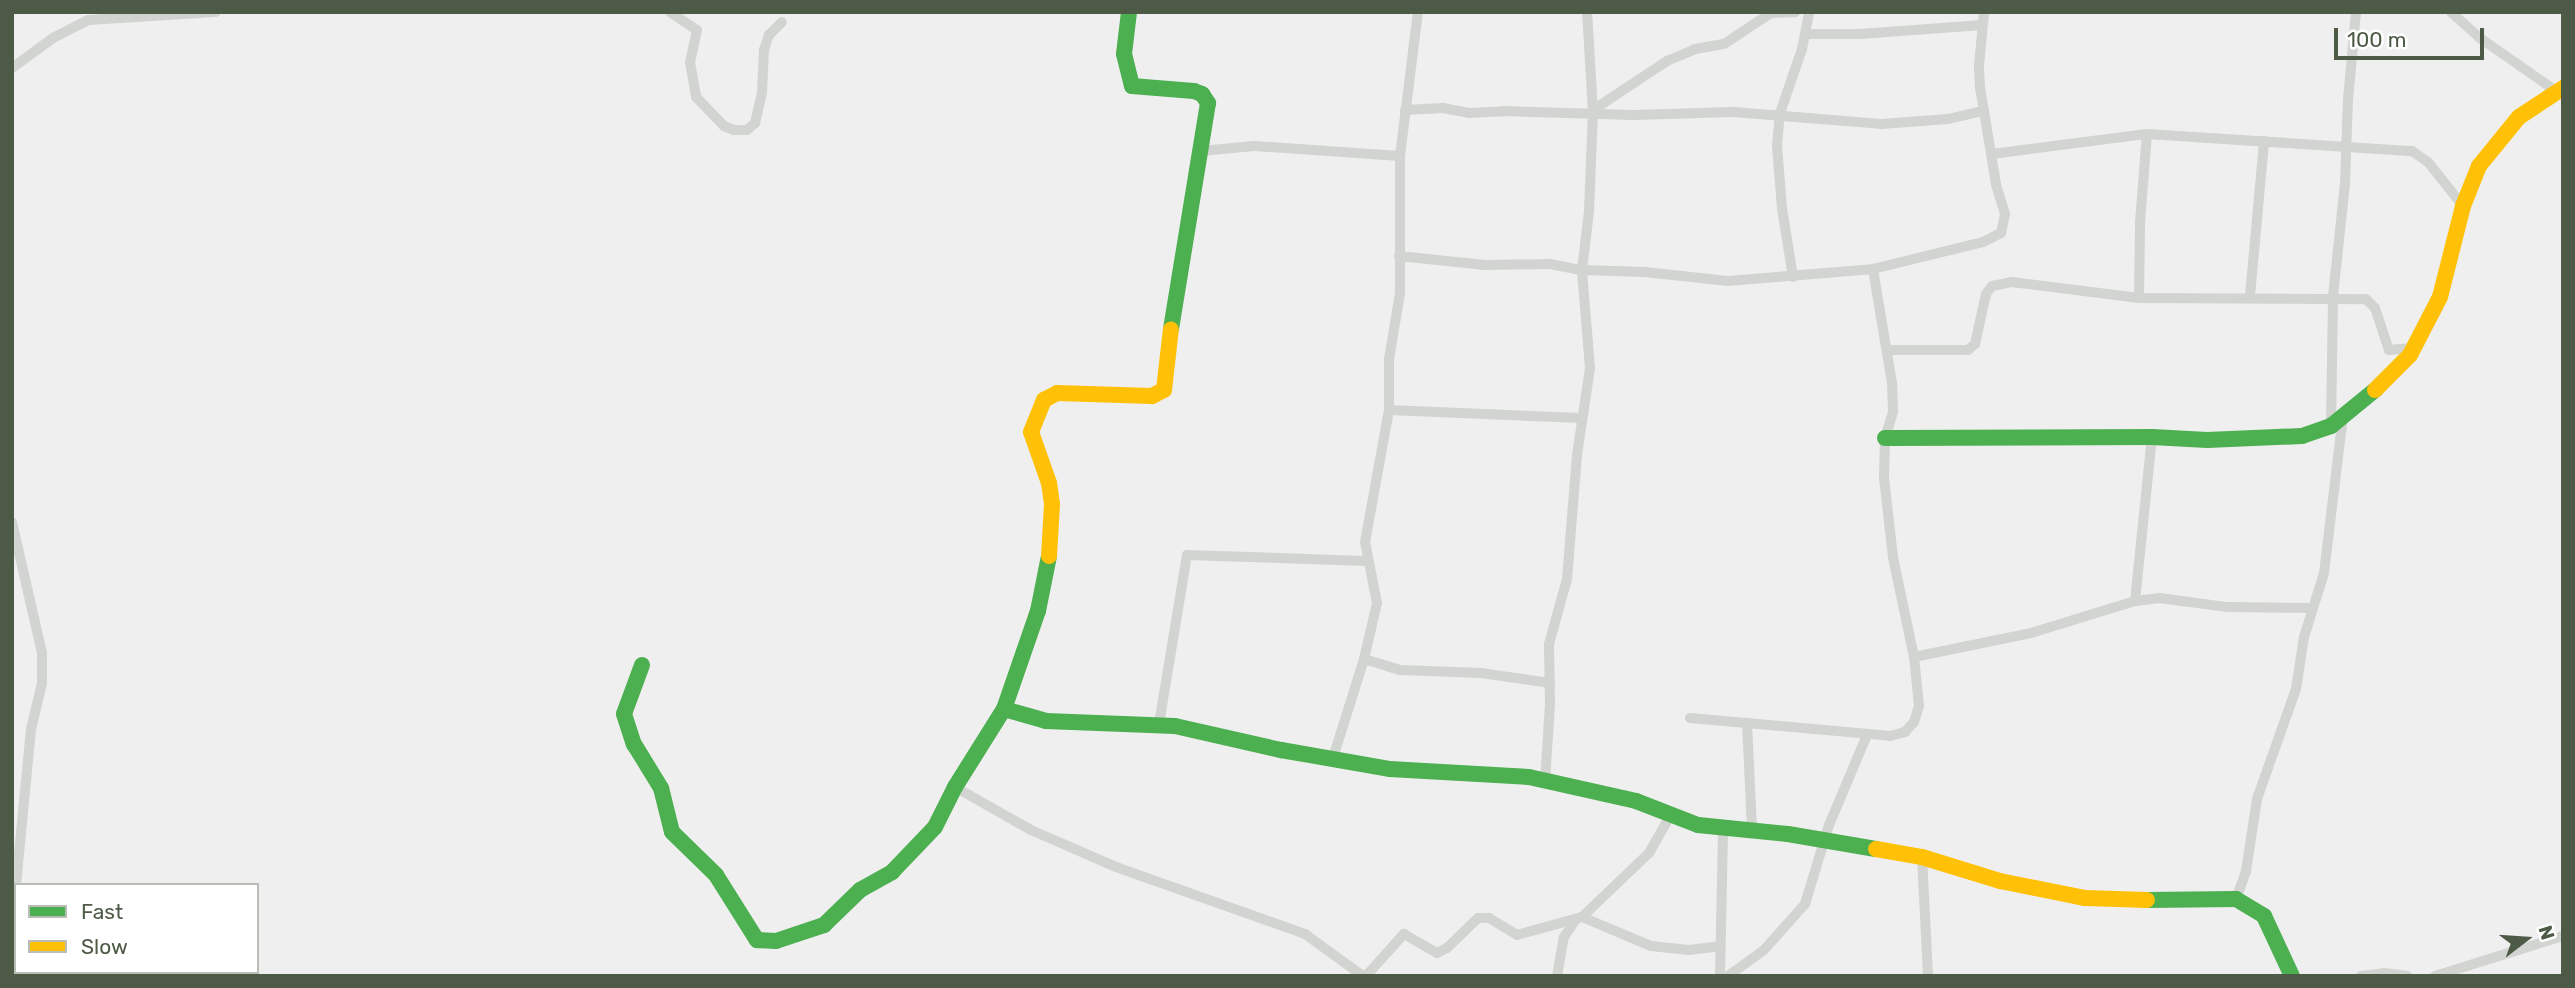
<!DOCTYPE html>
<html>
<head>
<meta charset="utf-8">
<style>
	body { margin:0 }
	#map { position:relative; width:2575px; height:988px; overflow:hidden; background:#efefef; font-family:Rubik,sans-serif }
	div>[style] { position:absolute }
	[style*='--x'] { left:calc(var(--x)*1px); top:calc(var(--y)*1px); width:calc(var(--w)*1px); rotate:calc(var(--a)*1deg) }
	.street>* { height:10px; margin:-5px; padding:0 5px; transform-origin:5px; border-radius:5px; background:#d1d4d0 }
	.fast>* { height:16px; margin:-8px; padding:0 8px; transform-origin:8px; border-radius:8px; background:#4caf50 }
	.slow>* { height:16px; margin:-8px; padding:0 8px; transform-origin:8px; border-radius:8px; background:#ffc107 }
	span { translate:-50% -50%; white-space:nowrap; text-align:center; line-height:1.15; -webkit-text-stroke:5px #fff; paint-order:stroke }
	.frame { position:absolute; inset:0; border:14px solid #4d5b46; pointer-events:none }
	.legend { position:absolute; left:14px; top:883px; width:245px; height:91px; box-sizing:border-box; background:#fff; border:2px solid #b8bdb5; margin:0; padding:9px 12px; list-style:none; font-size:21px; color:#4d5b46 }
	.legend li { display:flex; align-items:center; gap:14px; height:35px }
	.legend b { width:35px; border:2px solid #b8bdb5 }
	.north { position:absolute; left:2491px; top:904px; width:70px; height:70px; -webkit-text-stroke:5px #fff; paint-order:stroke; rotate:73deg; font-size:19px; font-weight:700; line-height:28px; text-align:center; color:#4d5b46 }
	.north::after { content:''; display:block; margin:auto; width:24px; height:32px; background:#4d5b46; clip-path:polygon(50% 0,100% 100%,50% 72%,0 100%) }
	.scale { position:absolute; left:2334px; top:28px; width:150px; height:32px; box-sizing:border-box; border:4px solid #4d5b46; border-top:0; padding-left:9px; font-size:21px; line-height:24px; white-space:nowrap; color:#4d5b46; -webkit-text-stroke:5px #fff; paint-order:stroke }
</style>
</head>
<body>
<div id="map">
	<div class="street">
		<div style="--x:670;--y:12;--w:32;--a:34"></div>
		<div style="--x:697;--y:30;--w:33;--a:102"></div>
		<div style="--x:690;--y:62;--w:36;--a:80"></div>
		<div style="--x:696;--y:97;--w:40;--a:46"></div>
		<div style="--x:724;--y:126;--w:11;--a:22"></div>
		<div style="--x:734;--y:130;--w:13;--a:0"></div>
		<div style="--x:747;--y:130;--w:11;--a:-41"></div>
		<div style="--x:755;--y:123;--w:32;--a:-77"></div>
		<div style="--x:762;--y:92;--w:42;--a:-87.3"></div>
		<div style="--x:764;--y:50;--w:16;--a:-72"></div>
		<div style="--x:769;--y:35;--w:18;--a:-45"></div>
		<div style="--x:2451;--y:12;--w:39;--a:42"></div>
		<div style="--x:2480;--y:38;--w:93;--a:34.9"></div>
		<div style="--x:1805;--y:34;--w:55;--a:0"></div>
		<div style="--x:1860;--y:34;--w:122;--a:-4.2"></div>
		<div style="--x:12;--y:68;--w:51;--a:-36.2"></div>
		<div style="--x:53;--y:38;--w:39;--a:-27"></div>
		<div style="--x:88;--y:20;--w:128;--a:-3.6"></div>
		<div style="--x:1405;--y:110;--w:38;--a:-3"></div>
		<div style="--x:1443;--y:108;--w:26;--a:11"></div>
		<div style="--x:1469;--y:113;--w:35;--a:-3"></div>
		<div style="--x:1504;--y:111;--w:129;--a:1.8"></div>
		<div style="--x:1633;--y:115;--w:100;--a:-1.7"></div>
		<div style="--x:1733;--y:112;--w:148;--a:4.6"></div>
		<div style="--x:1881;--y:124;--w:67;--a:-4.3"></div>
		<div style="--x:1948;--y:119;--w:37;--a:-13"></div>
		<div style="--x:1593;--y:110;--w:89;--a:-33.5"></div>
		<div style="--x:1667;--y:61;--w:30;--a:-23"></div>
		<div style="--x:1695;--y:49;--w:29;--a:-10"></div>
		<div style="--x:1724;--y:44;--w:56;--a:-33.4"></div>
		<div style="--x:1771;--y:13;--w:24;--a:-2"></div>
		<div style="--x:1201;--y:151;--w:53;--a:-5.4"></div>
		<div style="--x:1254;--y:146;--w:146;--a:3.9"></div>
		<div style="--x:1992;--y:154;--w:156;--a:-7.4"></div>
		<div style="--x:2147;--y:134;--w:266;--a:3.7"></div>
		<div style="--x:2412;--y:151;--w:19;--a:35"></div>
		<div style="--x:2428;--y:162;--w:56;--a:51.5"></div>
		<div style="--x:1399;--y:256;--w:86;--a:6"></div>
		<div style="--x:1485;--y:265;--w:65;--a:-0.9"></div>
		<div style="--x:1550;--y:264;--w:33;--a:11"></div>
		<div style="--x:1582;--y:270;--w:63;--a:1.8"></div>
		<div style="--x:1645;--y:272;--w:83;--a:6.2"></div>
		<div style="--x:1728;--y:281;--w:145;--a:-4.7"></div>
		<div style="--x:1873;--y:269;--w:113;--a:-13.8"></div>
		<div style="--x:1983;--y:242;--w:20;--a:-27"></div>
		<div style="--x:2001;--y:233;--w:19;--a:-78"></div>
		<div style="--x:2005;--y:214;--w:31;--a:-107"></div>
		<div style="--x:1996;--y:184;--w:98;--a:-99.4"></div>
		<div style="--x:1980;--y:87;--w:21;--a:-93"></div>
		<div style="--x:1979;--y:66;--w:54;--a:-84.7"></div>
		<div style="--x:1793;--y:277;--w:70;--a:-99.1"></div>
		<div style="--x:1782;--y:208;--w:62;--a:-94.6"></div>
		<div style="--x:1777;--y:146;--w:33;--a:-85"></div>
		<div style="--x:1780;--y:113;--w:68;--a:-71"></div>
		<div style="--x:1802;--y:49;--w:38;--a:-79"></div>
		<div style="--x:2250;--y:296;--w:156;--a:-84.8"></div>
		<div style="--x:2139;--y:298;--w:76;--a:-89.2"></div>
		<div style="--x:2140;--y:222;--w:88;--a:-85.5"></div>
		<div style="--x:1888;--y:350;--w:80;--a:0"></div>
		<div style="--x:1968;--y:350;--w:9;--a:-41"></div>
		<div style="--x:1975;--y:344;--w:51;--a:-77.6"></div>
		<div style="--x:1986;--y:294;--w:10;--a:-53"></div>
		<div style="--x:1992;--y:286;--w:20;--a:-11"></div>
		<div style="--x:2012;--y:282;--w:128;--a:7.2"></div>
		<div style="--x:2139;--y:298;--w:227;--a:0.3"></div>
		<div style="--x:2366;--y:299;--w:13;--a:45"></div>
		<div style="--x:2375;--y:308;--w:44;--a:71.6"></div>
		<div style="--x:2389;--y:350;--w:24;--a:-5"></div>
		<div style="--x:1389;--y:410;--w:193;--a:2.4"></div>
		<div style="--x:2331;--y:426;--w:130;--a:-89.1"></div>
		<div style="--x:2333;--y:296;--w:113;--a:-83.9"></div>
		<div style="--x:2345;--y:184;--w:84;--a:-88"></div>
		<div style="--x:2348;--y:100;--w:88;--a:-84.8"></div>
		<div style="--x:12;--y:522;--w:134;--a:77.1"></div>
		<div style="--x:42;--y:653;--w:30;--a:90"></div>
		<div style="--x:42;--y:683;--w:47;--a:103.4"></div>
		<div style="--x:31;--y:729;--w:157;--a:95.5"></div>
		<div style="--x:2135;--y:601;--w:165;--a:-84.1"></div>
		<div style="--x:1914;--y:657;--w:119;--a:-11.6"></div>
		<div style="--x:2031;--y:633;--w:109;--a:-17.1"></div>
		<div style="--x:2135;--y:601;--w:25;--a:-7"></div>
		<div style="--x:2160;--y:598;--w:68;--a:7.7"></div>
		<div style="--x:2227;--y:607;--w:85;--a:0.7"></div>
		<div style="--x:1364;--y:659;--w:38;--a:17"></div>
		<div style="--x:1400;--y:670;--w:81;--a:2.1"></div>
		<div style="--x:1481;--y:673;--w:70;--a:8.2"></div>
		<div style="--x:1690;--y:718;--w:201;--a:5.1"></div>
		<div style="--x:1890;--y:736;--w:16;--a:-15"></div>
		<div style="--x:1905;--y:732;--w:13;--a:-48"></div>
		<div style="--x:1914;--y:722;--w:17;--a:-73"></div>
		<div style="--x:1919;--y:706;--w:49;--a:-95.8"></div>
		<div style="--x:1914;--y:657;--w:102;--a:-101.9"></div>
		<div style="--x:1893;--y:557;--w:80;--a:-96.5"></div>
		<div style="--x:1884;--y:478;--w:40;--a:-88.6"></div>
		<div style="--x:1885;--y:438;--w:28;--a:-73"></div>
		<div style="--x:1893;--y:411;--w:28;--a:-92"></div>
		<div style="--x:1892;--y:383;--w:116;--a:-99.5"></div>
		<div style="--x:1747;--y:723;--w:108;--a:87.3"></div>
		<div style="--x:1159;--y:724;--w:171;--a:-80.6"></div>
		<div style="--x:1187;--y:555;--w:179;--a:1.9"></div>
		<div style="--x:1333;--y:758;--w:104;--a:-72.6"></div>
		<div style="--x:1364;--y:659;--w:57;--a:-76.9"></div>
		<div style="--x:1377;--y:603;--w:62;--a:-101.1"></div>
		<div style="--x:1365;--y:542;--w:134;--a:-79.7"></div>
		<div style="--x:1389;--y:410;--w:51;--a:-90"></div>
		<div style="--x:1389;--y:359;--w:67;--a:-80.5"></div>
		<div style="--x:1400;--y:293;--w:137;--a:-90"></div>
		<div style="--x:1400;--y:156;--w:145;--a:-82.9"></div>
		<div style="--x:1545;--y:781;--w:77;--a:-86.3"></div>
		<div style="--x:1550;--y:704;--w:60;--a:-91"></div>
		<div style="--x:1549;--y:644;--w:67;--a:-74.5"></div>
		<div style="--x:1567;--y:579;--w:124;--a:-85.4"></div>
		<div style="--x:1577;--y:455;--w:88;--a:-81.5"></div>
		<div style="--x:1590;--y:368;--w:98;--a:-94.7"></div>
		<div style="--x:1582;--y:270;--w:59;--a:-83.2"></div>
		<div style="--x:1589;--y:211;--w:99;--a:-87.7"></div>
		<div style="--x:1593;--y:112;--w:100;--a:-93.4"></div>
		<div style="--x:955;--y:787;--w:87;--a:29.5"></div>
		<div style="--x:1031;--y:830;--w:93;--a:23.5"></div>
		<div style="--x:1116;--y:867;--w:201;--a:19.5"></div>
		<div style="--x:1305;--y:934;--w:72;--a:35.9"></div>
		<div style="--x:1922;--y:857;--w:119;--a:87.1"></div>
		<div style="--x:16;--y:888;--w:18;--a:90"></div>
		<div style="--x:2236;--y:899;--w:30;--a:-70"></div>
		<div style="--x:2246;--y:871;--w:73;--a:-81.3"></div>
		<div style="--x:2257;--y:799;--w:117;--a:-70.5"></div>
		<div style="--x:2296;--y:689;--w:53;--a:-81.3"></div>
		<div style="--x:2304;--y:637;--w:67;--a:-72.6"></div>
		<div style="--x:2324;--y:573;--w:159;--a:-83.1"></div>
		<div style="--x:1582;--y:917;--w:75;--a:22.8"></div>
		<div style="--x:1651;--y:946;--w:38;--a:6"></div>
		<div style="--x:1689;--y:950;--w:31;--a:-7"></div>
		<div style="--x:1366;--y:976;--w:57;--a:-47.9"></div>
		<div style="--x:1404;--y:934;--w:38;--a:30"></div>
		<div style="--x:1437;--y:953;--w:11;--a:-27"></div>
		<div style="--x:1447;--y:948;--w:43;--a:-44.1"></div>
		<div style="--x:1478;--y:918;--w:11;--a:0"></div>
		<div style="--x:1489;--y:918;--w:33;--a:31"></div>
		<div style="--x:1517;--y:935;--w:67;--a:-15.5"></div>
		<div style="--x:1582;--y:917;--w:93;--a:-43.7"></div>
		<div style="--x:1649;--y:853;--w:43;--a:-60.4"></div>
		<div style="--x:1557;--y:976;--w:40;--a:-80"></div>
		<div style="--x:1564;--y:937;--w:22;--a:-56"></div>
		<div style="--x:1720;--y:976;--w:147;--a:-88.8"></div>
		<div style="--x:1728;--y:976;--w:44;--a:-35.8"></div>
		<div style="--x:1764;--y:950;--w:62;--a:-48.3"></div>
		<div style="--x:1805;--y:904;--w:83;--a:-73.1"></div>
		<div style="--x:1829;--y:825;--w:98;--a:-67.1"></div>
		<div style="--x:2361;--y:976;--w:23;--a:-7"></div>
		<div style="--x:2384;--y:973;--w:23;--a:7"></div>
		<div style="--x:2435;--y:976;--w:134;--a:-17.4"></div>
	</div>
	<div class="fast">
		<div style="--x:1129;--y:12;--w:42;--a:96.8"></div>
		<div style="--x:1124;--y:54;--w:33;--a:76"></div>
		<div style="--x:1132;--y:86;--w:62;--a:4.6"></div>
		<div style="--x:1194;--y:91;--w:9;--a:21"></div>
		<div style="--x:1202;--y:94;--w:11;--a:56"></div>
		<div style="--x:1208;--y:103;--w:229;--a:99.3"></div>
		<div style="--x:1885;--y:438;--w:267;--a:-0.2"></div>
		<div style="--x:2152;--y:437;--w:55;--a:3.1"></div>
		<div style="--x:2207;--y:440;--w:95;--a:-2.4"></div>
		<div style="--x:2302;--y:436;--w:31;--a:-19"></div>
		<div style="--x:2331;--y:426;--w:57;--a:-39.3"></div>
		<div style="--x:642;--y:665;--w:52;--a:110.2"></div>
		<div style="--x:624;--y:714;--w:32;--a:72"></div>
		<div style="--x:634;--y:744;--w:52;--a:58.5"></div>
		<div style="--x:661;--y:788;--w:45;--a:76"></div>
		<div style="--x:672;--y:832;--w:62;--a:44.3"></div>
		<div style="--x:716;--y:875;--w:77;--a:57.8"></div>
		<div style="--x:757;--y:940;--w:19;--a:3"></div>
		<div style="--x:776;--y:941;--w:51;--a:-18.4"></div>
		<div style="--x:824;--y:925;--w:50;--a:-44.2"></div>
		<div style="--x:860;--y:890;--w:37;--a:-29"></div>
		<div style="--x:892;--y:872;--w:62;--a:-46.3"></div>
		<div style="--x:935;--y:827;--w:45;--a:-63.4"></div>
		<div style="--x:955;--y:787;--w:92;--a:-57.9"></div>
		<div style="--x:1004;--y:709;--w:104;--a:-70.9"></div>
		<div style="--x:1038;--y:611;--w:56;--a:-78.7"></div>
		<div style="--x:1004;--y:709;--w:44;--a:15.9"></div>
		<div style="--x:1046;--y:721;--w:129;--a:2.2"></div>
		<div style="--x:1175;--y:726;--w:109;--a:12.8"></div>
		<div style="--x:1281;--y:750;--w:111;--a:9.9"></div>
		<div style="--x:1390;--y:769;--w:139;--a:3.3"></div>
		<div style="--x:1529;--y:777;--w:110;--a:12.6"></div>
		<div style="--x:1636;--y:801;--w:66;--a:21.2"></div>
		<div style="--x:1698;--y:825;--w:90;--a:5.7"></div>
		<div style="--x:1788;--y:834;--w:89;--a:9.7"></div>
		<div style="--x:2147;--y:900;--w:89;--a:-0.6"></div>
		<div style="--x:2236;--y:899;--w:33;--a:31"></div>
		<div style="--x:2264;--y:916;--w:66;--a:65"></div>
	</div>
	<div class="slow">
		<div style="--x:2375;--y:390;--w:49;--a:-45"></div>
		<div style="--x:2410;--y:355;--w:65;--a:-62.7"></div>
		<div style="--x:2440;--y:297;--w:94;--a:-75.8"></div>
		<div style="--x:2463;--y:206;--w:43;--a:-68.2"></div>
		<div style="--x:2479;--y:166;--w:63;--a:-50.8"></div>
		<div style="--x:2519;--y:117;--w:53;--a:-33.4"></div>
		<div style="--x:1049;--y:556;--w:52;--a:-86.7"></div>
		<div style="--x:1052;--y:504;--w:21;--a:-98"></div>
		<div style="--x:1049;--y:483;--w:54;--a:-109.4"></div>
		<div style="--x:1031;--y:432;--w:35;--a:-68"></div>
		<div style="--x:1044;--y:400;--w:15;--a:-28"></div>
		<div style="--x:1057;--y:393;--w:95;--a:1.8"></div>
		<div style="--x:1152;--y:396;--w:13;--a:-27"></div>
		<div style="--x:1164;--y:390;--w:61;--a:-83.5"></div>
		<div style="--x:1876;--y:849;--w:47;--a:9.9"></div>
		<div style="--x:1922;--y:857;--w:82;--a:17.1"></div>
		<div style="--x:2000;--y:881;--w:87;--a:11.3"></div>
		<div style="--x:2085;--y:898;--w:62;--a:1.8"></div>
	</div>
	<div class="frame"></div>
	<ul class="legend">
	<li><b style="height:9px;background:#4caf50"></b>Fast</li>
	<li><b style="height:9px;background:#ffc107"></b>Slow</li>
	</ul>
	<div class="north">N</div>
	<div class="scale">100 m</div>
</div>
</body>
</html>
